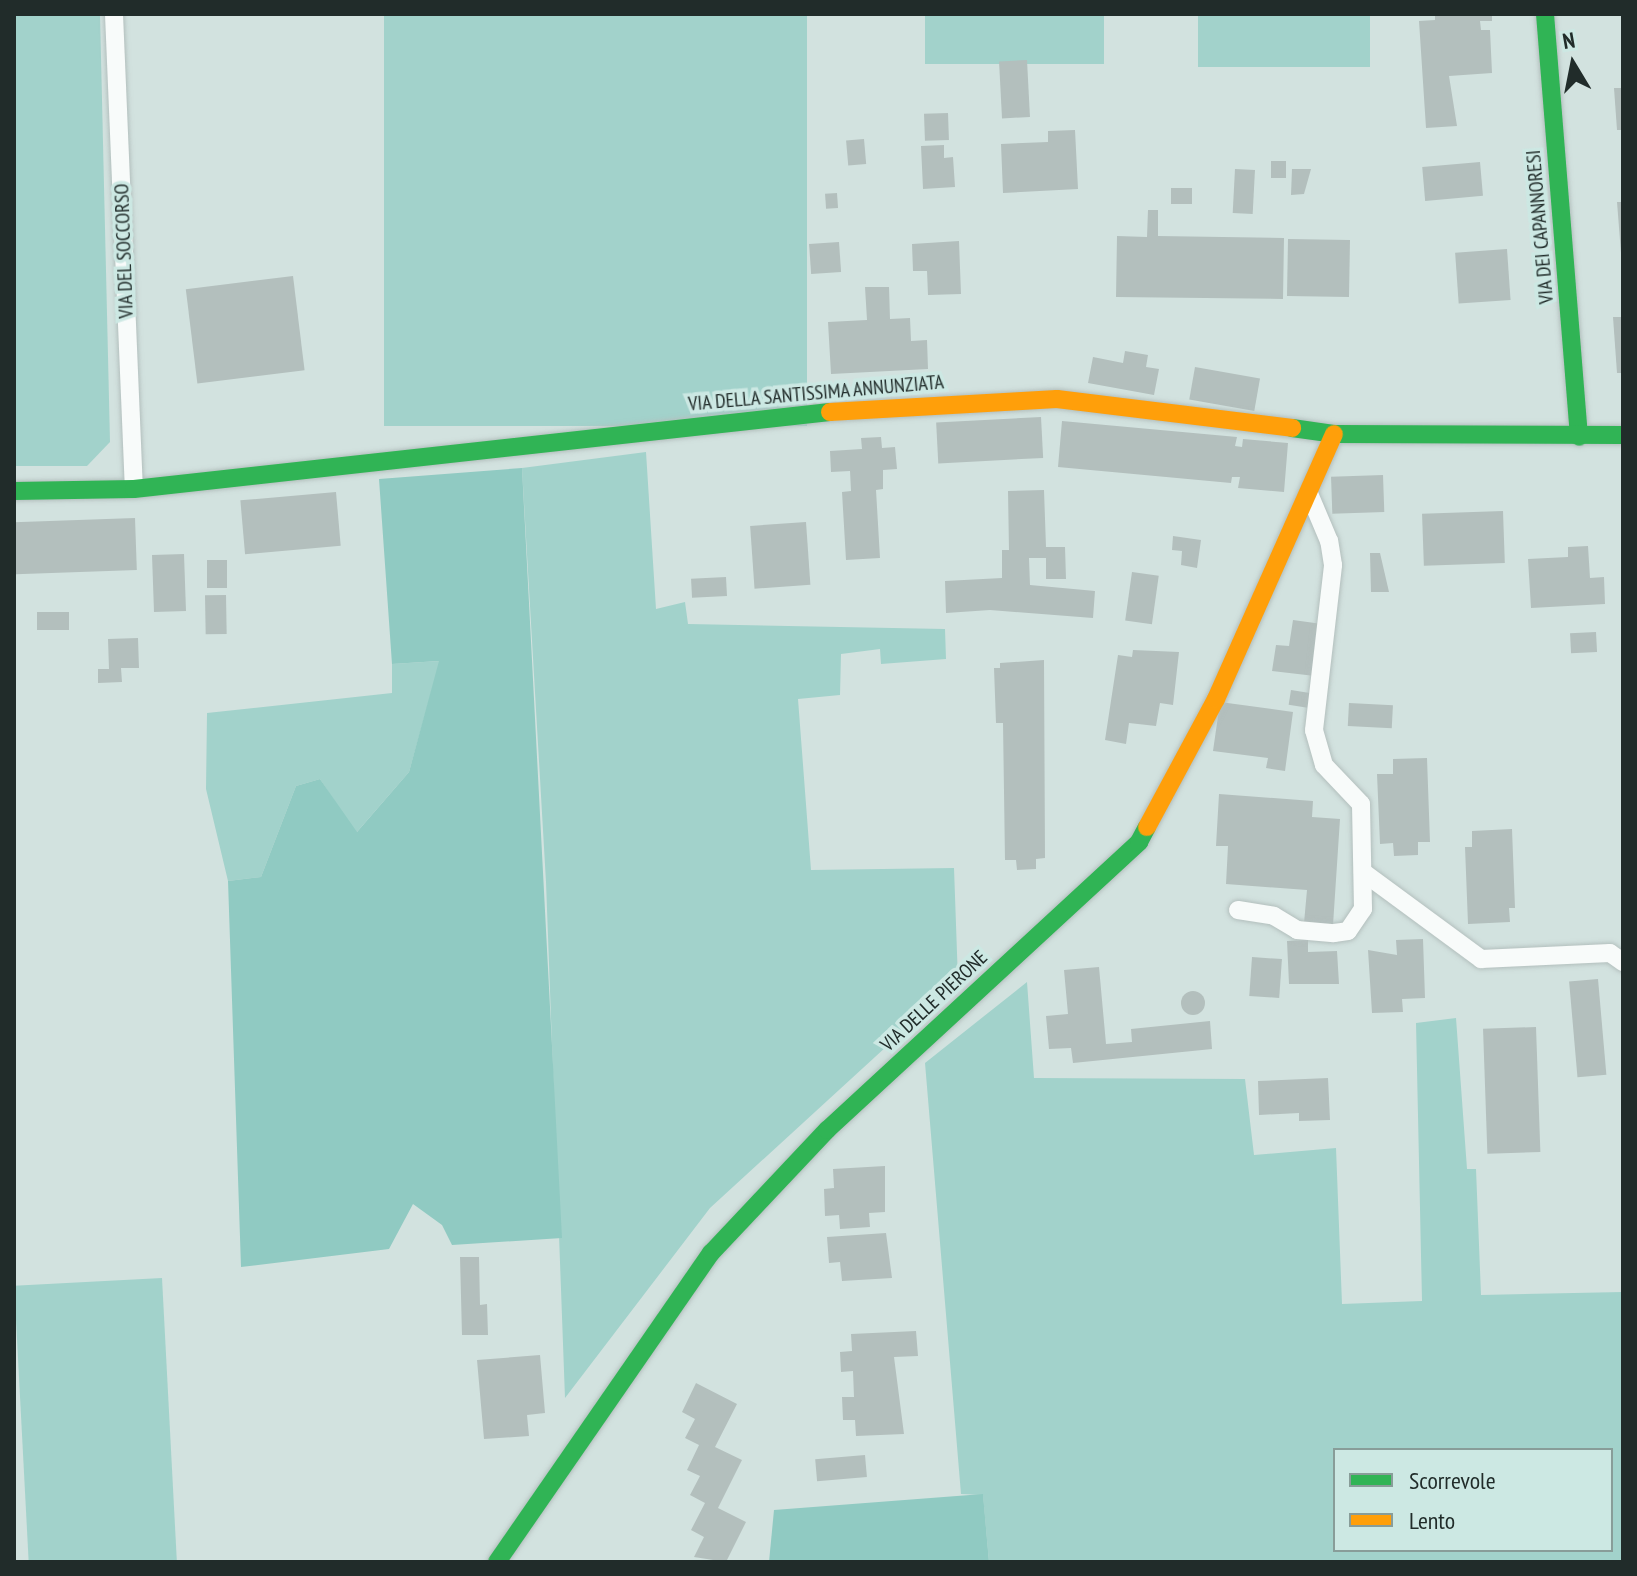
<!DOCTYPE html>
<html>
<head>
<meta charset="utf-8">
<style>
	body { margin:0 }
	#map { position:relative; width:1637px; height:1576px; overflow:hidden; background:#d2e2df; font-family:"PT Sans Narrow",sans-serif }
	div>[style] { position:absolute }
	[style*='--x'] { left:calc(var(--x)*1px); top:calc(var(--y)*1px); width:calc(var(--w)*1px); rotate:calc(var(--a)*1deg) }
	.green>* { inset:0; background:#a2d2cb; transform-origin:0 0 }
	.forest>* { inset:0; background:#90cac2 }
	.building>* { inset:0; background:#b3bfbd; transform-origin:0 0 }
	.round { border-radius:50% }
	.roads { filter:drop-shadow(0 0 2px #b3bfbd) drop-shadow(0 0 2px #b3bfbd) }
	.lane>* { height:18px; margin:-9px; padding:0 9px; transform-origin:9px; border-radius:9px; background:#f8fbfa }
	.fast>* { height:18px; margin:-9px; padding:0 9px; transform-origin:9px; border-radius:9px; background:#30b455 }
	.slow>* { height:18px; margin:-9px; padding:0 9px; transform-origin:9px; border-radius:9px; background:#ff9f0a }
	span { translate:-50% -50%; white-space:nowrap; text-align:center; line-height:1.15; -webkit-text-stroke:7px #cce8e3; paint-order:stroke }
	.street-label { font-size:20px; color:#212c2a }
	.frame { position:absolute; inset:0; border:16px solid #212c2a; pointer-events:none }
	.legend { position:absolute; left:1333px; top:1448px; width:280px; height:104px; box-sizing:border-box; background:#cce8e3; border:2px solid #889d99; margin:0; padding:10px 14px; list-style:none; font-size:24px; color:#212c2a }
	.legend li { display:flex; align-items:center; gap:16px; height:40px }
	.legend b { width:40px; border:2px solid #889d99 }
	.north { position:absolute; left:1533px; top:24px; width:80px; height:80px; -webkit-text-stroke:6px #cce8e3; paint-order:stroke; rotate:350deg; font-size:22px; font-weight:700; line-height:32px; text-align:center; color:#212c2a }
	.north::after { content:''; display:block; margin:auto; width:28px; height:36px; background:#212c2a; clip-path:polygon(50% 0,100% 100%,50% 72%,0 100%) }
</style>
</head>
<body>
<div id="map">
	<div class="green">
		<div style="clip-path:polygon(14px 14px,100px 14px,110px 442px,87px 466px,14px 466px)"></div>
		<div style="left:384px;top:14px;width:423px;height:412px"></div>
		<div style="left:925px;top:14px;width:179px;height:50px"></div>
		<div style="left:1198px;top:14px;width:172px;height:53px"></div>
		<div style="clip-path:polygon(646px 452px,656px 609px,685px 602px,688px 624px,945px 629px,946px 659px,881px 664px,880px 649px,841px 654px,840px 695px,798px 699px,811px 870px,954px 868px,958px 981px,710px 1208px,565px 1398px,546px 882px,522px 468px)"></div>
		<div style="clip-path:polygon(440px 661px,409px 772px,356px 833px,320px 779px,296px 786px,261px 877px,228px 881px,206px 789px,207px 713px,392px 693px,392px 664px)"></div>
		<div style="clip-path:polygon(evenodd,1027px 982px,1034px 1078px,1245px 1079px,1254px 1155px,1336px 1148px,1342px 1304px,1422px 1301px,1416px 1023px,1456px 1018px,1467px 1169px,1476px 1169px,1481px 1295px,1623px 1292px,1623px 1562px,989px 1562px,983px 1495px,961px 1494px,925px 1063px,1027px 982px,1335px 1450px,1611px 1450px,1611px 1550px,1335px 1550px,1335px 1450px)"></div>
		<div style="left:162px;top:1278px;width:284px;height:148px;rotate:87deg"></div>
	</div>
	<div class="forest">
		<div style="clip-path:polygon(522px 468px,562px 1238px,452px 1245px,442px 1225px,413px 1204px,389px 1249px,241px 1267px,228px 881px,261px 877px,296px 786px,320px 779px,357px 832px,409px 772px,439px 661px,392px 664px,379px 479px)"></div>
		<div style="clip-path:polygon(983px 1494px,989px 1562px,769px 1562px,774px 1510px)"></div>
	</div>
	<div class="building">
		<div style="clip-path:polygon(1435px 14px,1492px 14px,1492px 21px,1480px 21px,1481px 30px,1490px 30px,1492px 73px,1449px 76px,1457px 126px,1426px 128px,1419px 21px,1435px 20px)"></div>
		<div style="left:1027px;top:60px;width:57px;height:28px;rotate:87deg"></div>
		<div style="clip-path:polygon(1614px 88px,1623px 88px,1623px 130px,1617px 130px)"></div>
		<div style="left:948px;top:113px;width:27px;height:24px;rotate:88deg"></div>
		<div style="clip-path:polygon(1075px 130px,1078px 189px,1003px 193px,1001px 144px,1048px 142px,1048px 131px)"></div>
		<div style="left:864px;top:139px;width:25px;height:18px;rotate:85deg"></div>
		<div style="clip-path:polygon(944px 145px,944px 158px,953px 157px,955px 187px,923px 189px,921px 146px)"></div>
		<div style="left:1271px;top:161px;width:15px;height:17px"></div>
		<div style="left:1480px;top:162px;width:34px;height:58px;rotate:85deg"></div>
		<div style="left:1235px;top:169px;width:20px;height:44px;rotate:3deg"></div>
		<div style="clip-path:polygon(1292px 169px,1311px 169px,1304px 194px,1291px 195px)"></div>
		<div style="left:1171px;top:188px;width:21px;height:16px"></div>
		<div style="left:837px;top:193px;width:15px;height:12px;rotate:86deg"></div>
		<div style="clip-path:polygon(1617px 202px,1623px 202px,1623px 253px,1621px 253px)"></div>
		<div style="clip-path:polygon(1148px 210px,1158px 210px,1158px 236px,1284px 238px,1283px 299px,1116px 297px,1117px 236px,1147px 237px)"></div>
		<div style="left:1288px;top:239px;width:62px;height:57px;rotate:1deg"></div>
		<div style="clip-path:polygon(959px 241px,961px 294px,928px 295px,927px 271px,913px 271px,912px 244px)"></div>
		<div style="left:839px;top:242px;width:30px;height:30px;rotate:86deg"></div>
		<div style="left:1507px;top:249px;width:51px;height:52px;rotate:86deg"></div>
		<div style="left:293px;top:276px;width:95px;height:108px;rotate:83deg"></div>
		<div style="clip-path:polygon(865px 287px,889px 287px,890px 319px,910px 318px,911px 341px,927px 340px,928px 369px,831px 374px,828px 322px,867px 320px)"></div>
		<div style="clip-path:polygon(1613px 317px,1623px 317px,1623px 373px,1617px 373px)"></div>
		<div style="clip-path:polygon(1125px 351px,1148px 355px,1146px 367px,1159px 369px,1154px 395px,1088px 383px,1093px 357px,1123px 363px)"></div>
		<div style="left:1195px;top:367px;width:66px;height:33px;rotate:10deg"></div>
		<div style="left:1041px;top:417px;width:41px;height:105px;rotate:87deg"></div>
		<div style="clip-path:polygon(1062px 421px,1237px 437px,1235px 446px,1242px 447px,1243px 439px,1288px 443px,1284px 492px,1238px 488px,1240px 477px,1232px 477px,1231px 483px,1058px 467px)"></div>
		<div style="clip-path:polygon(881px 437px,882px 448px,895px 447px,897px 469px,883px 470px,883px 489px,876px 490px,880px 558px,846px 560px,842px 492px,851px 491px,850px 471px,831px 472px,830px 451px,862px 449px,861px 438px)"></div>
		<div style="left:1383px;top:475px;width:37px;height:52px;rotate:88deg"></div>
		<div style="clip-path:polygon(1044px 490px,1046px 547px,1065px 547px,1066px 579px,1046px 579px,1046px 558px,1029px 558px,1030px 585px,1095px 591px,1093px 618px,990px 610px,946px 613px,945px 581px,1002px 578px,1002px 550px,1009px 550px,1008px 491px)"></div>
		<div style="left:336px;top:492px;width:54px;height:96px;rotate:85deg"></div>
		<div style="left:1503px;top:511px;width:52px;height:81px;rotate:88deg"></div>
		<div style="left:135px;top:518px;width:52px;height:121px;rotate:88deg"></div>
		<div style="left:806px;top:522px;width:63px;height:56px;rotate:86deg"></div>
		<div style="clip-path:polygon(1173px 536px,1201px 540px,1197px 568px,1181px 565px,1182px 551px,1172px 550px)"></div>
		<div style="clip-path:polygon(1588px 546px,1590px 578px,1604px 577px,1605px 604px,1531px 608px,1528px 559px,1568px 557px,1568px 547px)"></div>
		<div style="clip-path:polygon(1370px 553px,1380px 553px,1389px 592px,1371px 592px)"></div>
		<div style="left:184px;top:554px;width:57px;height:32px;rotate:88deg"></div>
		<div style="left:207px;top:560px;width:20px;height:28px"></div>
		<div style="left:1132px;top:572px;width:27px;height:49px;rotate:8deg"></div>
		<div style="left:726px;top:577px;width:19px;height:35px;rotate:87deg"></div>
		<div style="left:226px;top:595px;width:39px;height:21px;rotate:89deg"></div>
		<div style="left:69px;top:612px;width:18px;height:32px;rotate:90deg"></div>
		<div style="clip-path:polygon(1293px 620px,1322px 624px,1315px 676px,1272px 671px,1276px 645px,1289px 646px)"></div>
		<div style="left:1596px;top:632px;width:20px;height:26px;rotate:87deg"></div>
		<div style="clip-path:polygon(138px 638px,139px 668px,121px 668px,122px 682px,98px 683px,98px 669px,109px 669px,108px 639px)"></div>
		<div style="clip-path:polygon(1133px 650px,1179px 652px,1173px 705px,1160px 703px,1156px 726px,1129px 723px,1126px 744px,1105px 740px,1118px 655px,1132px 657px)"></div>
		<div style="clip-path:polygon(1044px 660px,1045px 858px,1036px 859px,1036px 869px,1017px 870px,1016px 860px,1005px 860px,1003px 723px,996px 723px,994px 668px,1000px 668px,1000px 663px)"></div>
		<div style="left:1291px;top:690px;width:19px;height:15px;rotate:9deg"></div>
		<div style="clip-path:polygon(1220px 702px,1293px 712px,1285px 771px,1266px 768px,1268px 758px,1213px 751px)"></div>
		<div style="left:1349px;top:703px;width:44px;height:23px;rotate:3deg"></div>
		<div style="clip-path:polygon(1427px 758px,1430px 842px,1418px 842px,1418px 855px,1394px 856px,1393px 843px,1380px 844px,1377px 774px,1393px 774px,1393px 759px)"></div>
		<div style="clip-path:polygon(1219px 794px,1313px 801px,1312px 817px,1340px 819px,1333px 925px,1304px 923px,1307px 890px,1226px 884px,1228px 846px,1216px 846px)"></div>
		<div style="clip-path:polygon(1512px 829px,1515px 908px,1509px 908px,1510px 922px,1468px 924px,1465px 847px,1472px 847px,1472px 831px)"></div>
		<div style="clip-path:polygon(1423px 939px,1425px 998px,1402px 999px,1403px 1012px,1372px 1013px,1368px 950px,1397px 955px,1396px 940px)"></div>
		<div style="clip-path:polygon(1308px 940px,1308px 952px,1337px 951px,1339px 984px,1289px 984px,1287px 941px)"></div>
		<div style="left:1252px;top:957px;width:30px;height:39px;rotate:4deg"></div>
		<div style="clip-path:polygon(1099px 967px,1106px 1044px,1132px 1042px,1131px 1029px,1210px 1021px,1212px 1049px,1073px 1063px,1071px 1048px,1049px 1049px,1046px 1016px,1068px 1014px,1064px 970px)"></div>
		<div style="left:1598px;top:979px;width:96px;height:29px;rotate:85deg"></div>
		<div class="round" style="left:1181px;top:991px;width:24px;height:24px"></div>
		<div style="left:1536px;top:1027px;width:125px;height:53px;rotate:88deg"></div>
		<div style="clip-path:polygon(1328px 1078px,1330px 1120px,1299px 1121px,1299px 1113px,1259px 1115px,1258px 1081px)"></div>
		<div style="clip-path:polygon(885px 1166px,885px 1212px,869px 1213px,870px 1227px,840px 1229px,839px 1215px,825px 1216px,824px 1189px,834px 1188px,833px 1169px)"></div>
		<div style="clip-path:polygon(886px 1233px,892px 1278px,842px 1281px,840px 1262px,829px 1263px,827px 1237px)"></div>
		<div style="clip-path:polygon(460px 1257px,479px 1257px,480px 1305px,487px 1304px,488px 1335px,462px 1335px)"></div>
		<div style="clip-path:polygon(916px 1331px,918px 1356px,894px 1357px,904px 1434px,856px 1436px,855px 1420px,843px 1420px,842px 1397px,854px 1397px,853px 1371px,841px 1372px,840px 1352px,852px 1351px,851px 1334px)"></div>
		<div style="clip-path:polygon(540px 1355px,545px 1413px,527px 1415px,529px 1436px,484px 1439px,477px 1360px)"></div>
		<div style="clip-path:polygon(696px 1383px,737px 1404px,715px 1447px,742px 1460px,718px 1508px,746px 1522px,726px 1562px,694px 1557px,704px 1537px,691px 1530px,705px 1503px,690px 1495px,700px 1476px,687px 1470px,699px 1445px,685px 1438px,695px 1419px,682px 1412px)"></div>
		<div style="left:865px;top:1455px;width:22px;height:50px;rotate:85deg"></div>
	</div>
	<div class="roads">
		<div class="lane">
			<div style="--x:114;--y:14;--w:475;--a:87.6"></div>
			<div style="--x:1363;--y:872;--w:147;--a:36.4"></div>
			<div style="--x:1481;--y:959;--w:129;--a:-2.7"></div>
			<div style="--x:1610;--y:953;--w:16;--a:35"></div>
			<div style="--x:1238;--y:910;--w:36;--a:9"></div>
			<div style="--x:1274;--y:916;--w:27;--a:31"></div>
			<div style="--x:1297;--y:930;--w:37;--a:5"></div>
			<div style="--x:1334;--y:933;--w:14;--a:-8"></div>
			<div style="--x:1348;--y:931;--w:27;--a:-56"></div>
			<div style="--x:1363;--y:909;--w:105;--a:-91.1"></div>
			<div style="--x:1361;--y:804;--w:54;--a:-133.5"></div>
			<div style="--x:1324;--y:765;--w:36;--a:-106"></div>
			<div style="--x:1314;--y:730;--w:166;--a:-83.4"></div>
			<div style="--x:1333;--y:565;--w:24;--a:-99"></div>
			<div style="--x:1329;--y:541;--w:49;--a:-112.9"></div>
		</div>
		<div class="fast">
			<div style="--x:1545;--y:14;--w:424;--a:85.4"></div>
			<div style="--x:1292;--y:428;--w:42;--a:8.1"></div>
			<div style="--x:1334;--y:434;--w:289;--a:0.2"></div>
			<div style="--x:14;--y:491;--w:120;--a:-1"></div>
			<div style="--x:134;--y:489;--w:700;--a:-6.31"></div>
			<div style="--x:497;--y:1562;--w:376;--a:-55.3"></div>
			<div style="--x:711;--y:1253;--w:169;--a:-46.7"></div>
			<div style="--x:827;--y:1130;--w:425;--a:-42.7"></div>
			<div style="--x:1139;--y:842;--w:17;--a:-62"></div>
		</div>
		<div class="slow">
			<div style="--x:830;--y:412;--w:227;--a:-3.3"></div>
			<div style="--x:1057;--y:399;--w:237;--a:7"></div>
			<div style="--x:1147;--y:827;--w:145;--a:-61.7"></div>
			<div style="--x:1216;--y:699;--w:290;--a:-66"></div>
		</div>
	</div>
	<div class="street-label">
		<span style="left:1540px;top:227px;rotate:-95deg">VIA DEI CAPANNORESI</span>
		<span style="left:124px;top:251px;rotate:-92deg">VIA DEL SOCCORSO</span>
		<span style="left:816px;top:393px;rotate:-5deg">VIA DELLA SANTISSIMA ANNUNZIATA</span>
		<span style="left:934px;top:1001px;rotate:-43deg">VIA DELLE PIERONE</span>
	</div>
	<div class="frame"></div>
	<ul class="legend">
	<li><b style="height:10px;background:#30b455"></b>Scorrevole</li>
	<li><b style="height:10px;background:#ff9f0a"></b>Lento</li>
	</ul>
	<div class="north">N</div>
</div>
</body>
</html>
